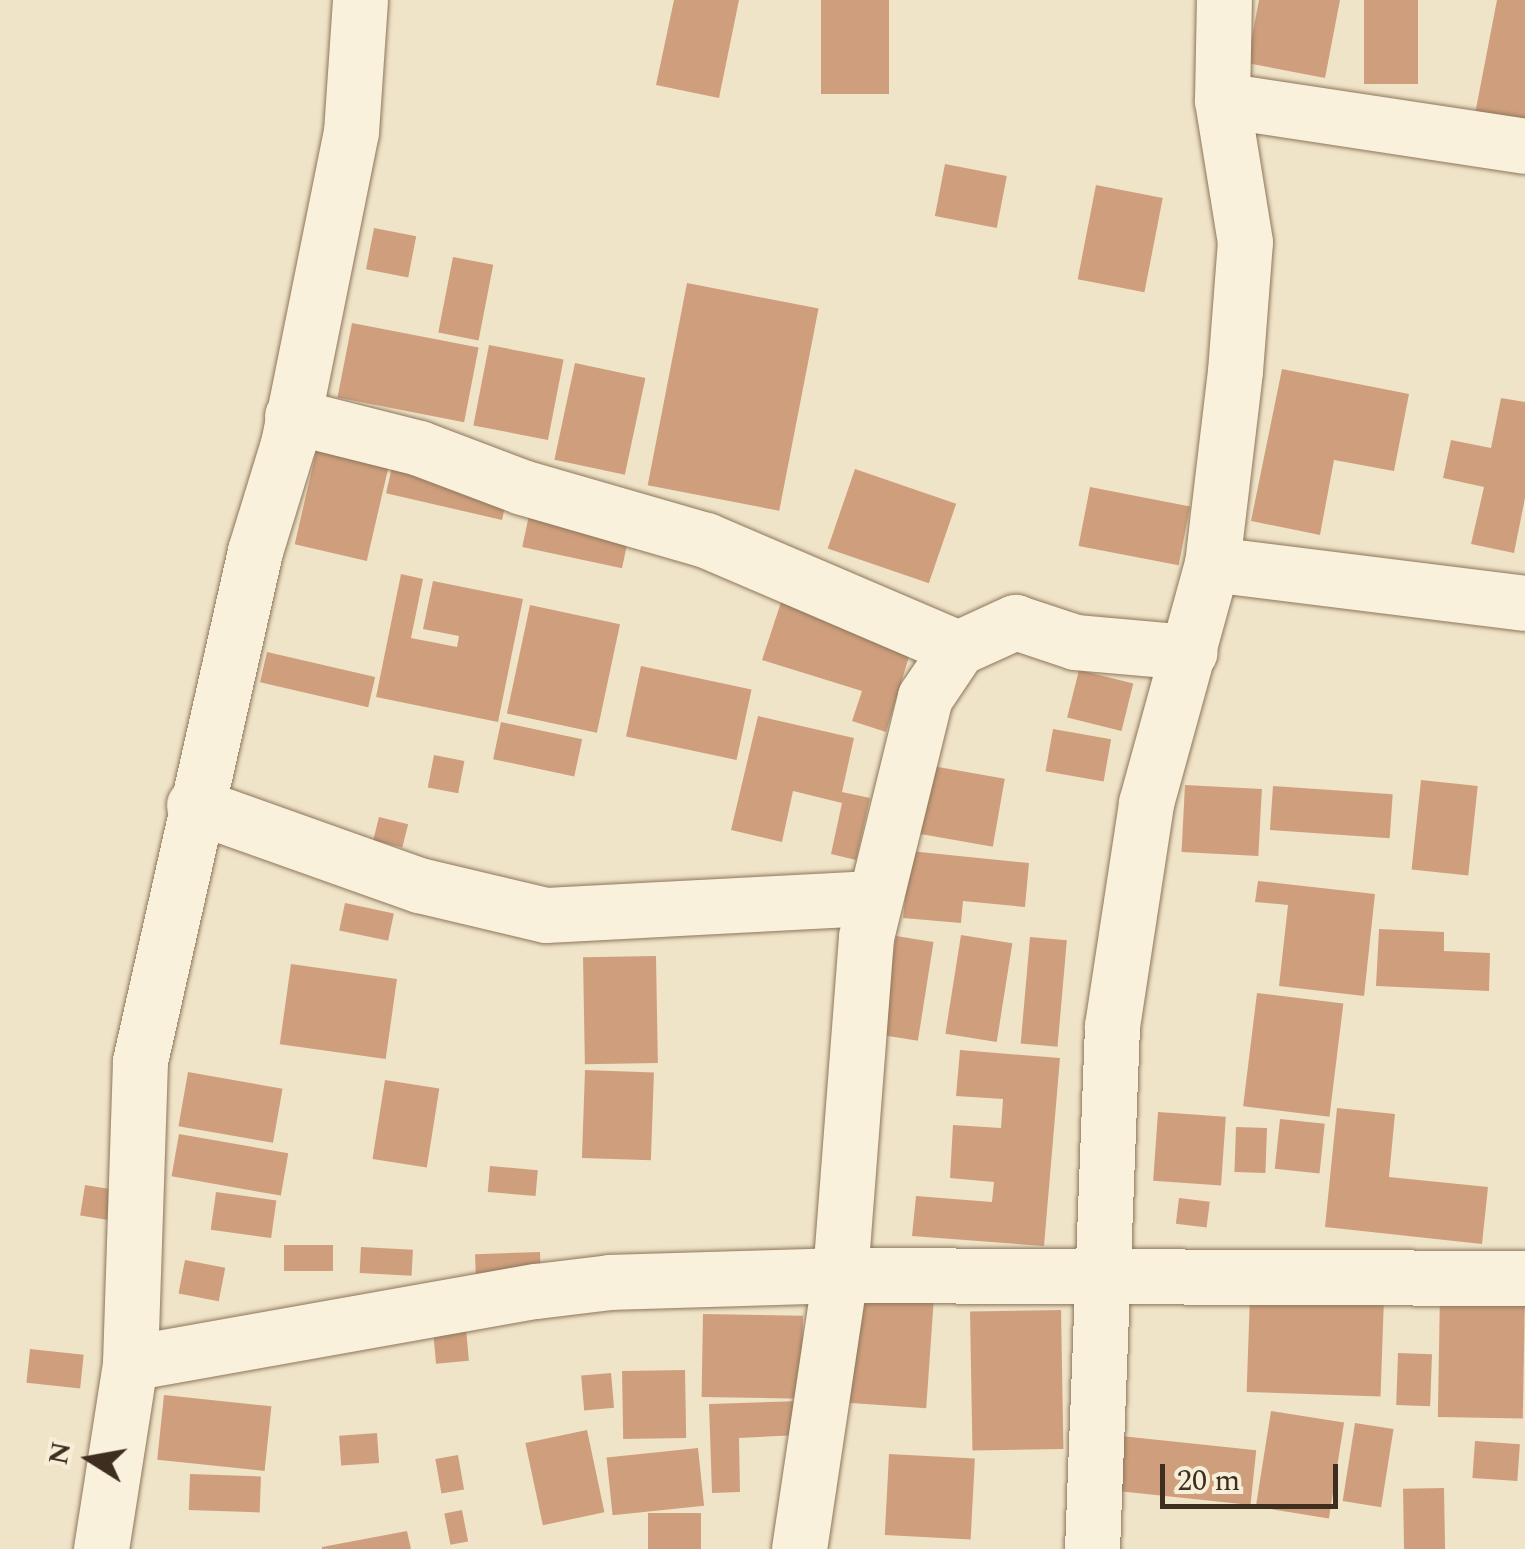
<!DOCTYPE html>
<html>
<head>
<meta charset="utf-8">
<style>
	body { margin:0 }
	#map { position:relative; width:1525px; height:1549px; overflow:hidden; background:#f0e4c8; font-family:Spectral,serif }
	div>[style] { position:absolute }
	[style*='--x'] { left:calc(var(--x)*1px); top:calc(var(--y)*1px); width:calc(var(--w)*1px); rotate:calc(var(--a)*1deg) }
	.building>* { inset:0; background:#cf9f7d; transform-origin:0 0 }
	.roads { filter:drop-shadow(0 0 2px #8d765c) drop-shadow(0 0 2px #8d765c) }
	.minor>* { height:55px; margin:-27.5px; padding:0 27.5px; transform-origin:27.5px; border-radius:27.5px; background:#faf1dc }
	span { translate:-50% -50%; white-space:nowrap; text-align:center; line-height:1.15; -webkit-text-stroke:9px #f7eed8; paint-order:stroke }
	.north { position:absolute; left:40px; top:1409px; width:100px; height:100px; -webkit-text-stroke:8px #f7eed8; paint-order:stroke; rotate:281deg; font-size:28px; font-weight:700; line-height:40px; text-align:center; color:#3d2e20 }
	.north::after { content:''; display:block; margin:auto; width:35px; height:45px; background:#3d2e20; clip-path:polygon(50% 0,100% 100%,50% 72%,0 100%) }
	.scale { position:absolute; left:1160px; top:1464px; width:178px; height:45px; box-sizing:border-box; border:5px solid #3d2e20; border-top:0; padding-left:12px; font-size:30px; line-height:35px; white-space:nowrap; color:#3d2e20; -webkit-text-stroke:8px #f7eed8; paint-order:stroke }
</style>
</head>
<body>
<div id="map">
	<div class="building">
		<div style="clip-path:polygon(674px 0,739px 0,719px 98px,656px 85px)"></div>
		<div style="left:821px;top:0;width:68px;height:94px"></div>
		<div style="clip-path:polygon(1259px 0,1340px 0,1325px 78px,1247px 63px)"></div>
		<div style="left:1364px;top:0;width:54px;height:84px"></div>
		<div style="clip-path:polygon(1497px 0,1525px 0,1525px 124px,1475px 114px)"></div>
		<div style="left:945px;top:164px;width:63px;height:53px;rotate:11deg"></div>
		<div style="left:1096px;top:185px;width:68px;height:96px;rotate:11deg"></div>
		<div style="left:374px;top:228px;width:43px;height:42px;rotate:11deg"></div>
		<div style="left:453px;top:257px;width:41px;height:77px;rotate:11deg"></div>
		<div style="left:687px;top:283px;width:134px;height:206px;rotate:11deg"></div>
		<div style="left:352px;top:323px;width:129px;height:76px;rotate:11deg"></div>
		<div style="left:489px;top:345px;width:76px;height:82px;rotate:11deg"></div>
		<div style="left:575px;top:363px;width:72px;height:99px;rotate:12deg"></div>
		<div style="clip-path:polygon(1282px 369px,1409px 394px,1394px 471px,1334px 460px,1320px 535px,1251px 521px)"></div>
		<div style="clip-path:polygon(1501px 398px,1525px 402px,1525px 498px,1514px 553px,1471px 544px,1484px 487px,1443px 478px,1451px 440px,1491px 448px)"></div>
		<div style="left:319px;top:439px;width:74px;height:108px;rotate:13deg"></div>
		<div style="left:393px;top:463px;width:119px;height:31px;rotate:13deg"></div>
		<div style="left:855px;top:469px;width:107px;height:84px;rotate:19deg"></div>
		<div style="left:1090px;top:487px;width:102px;height:60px;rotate:11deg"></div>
		<div style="left:532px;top:501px;width:102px;height:47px;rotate:12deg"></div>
		<div style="clip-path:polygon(401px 574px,423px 579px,411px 638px,457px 647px,459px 636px,423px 629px,433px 581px,523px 599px,498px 722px,376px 697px)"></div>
		<div style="clip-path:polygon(783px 596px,915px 637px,886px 732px,852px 721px,862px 691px,762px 660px)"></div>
		<div style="left:530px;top:605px;width:92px;height:111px;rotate:12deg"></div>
		<div style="left:267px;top:652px;width:111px;height:31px;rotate:13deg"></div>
		<div style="left:641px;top:666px;width:113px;height:72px;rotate:12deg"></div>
		<div style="left:1079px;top:670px;width:56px;height:49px;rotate:14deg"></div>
		<div style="clip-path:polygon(758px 716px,854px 738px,842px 792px,870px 798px,856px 860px,831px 854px,842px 803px,793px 791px,782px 842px,731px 830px)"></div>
		<div style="left:501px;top:722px;width:83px;height:38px;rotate:12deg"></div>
		<div style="left:1053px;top:729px;width:59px;height:43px;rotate:10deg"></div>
		<div style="left:434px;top:755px;width:31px;height:33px;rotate:11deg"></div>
		<div style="left:927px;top:765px;width:79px;height:69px;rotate:10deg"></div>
		<div style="left:1421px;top:780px;width:57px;height:90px;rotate:6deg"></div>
		<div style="left:1185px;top:785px;width:77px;height:67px;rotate:3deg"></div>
		<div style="left:1273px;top:786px;width:120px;height:44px;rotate:4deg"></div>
		<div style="left:379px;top:817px;width:30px;height:24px;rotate:14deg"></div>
		<div style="clip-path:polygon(910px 851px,1029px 863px,1025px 907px,963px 901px,961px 923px,903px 918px)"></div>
		<div style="clip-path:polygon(1258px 881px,1375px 894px,1364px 996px,1279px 986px,1288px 905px,1255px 902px)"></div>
		<div style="left:345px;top:903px;width:50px;height:28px;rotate:12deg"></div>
		<div style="clip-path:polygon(1379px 929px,1444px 932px,1444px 951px,1490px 953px,1489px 991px,1376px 986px)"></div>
		<div style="left:961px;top:935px;width:52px;height:100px;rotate:9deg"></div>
		<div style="left:896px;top:936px;width:38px;height:100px;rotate:9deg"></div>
		<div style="left:1030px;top:937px;width:37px;height:107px;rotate:5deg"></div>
		<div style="left:656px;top:956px;width:107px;height:73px;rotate:89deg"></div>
		<div style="left:291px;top:964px;width:107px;height:81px;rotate:8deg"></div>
		<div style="left:1257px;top:993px;width:87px;height:114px;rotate:7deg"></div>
		<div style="clip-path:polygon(960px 1050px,1060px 1058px,1044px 1246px,912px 1236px,916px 1196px,992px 1202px,994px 1182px,950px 1178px,953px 1125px,1001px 1128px,1003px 1099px,956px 1096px)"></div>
		<div style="left:585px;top:1070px;width:69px;height:88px;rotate:2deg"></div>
		<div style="left:188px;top:1072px;width:96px;height:55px;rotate:10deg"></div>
		<div style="left:385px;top:1080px;width:55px;height:80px;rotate:9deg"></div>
		<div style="clip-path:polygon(1337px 1108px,1395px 1114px,1389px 1177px,1488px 1187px,1482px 1244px,1325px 1227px)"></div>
		<div style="left:1158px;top:1112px;width:68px;height:69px;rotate:4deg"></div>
		<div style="left:1280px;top:1119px;width:45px;height:50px;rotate:6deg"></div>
		<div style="left:1236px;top:1127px;width:31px;height:45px;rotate:2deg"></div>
		<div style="left:179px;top:1134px;width:111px;height:43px;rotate:10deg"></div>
		<div style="left:490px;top:1166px;width:48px;height:26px;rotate:5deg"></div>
		<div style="left:85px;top:1185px;width:33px;height:31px;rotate:9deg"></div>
		<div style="left:216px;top:1192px;width:61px;height:38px;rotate:8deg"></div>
		<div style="left:1179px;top:1198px;width:31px;height:26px;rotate:7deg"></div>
		<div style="left:333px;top:1245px;width:26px;height:49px;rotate:90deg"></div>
		<div style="left:361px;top:1247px;width:52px;height:26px;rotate:3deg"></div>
		<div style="left:540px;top:1252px;width:24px;height:65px;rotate:88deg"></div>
		<div style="left:185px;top:1260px;width:41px;height:34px;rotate:11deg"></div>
		<div style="left:1440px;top:1292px;width:85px;height:125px;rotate:1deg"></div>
		<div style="left:855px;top:1294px;width:79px;height:109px;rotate:4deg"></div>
		<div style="left:1250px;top:1295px;width:134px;height:97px;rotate:2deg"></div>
		<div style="left:1061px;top:1310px;width:139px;height:91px;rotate:89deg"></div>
		<div style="left:703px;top:1314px;width:100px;height:83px;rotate:1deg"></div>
		<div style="left:466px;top:1328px;width:33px;height:33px;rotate:85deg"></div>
		<div style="left:30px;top:1349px;width:54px;height:34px;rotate:6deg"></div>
		<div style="left:1398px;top:1353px;width:34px;height:52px;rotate:2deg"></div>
		<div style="left:685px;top:1370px;width:68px;height:63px;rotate:89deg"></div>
		<div style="left:611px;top:1373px;width:35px;height:30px;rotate:85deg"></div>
		<div style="left:164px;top:1395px;width:108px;height:65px;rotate:6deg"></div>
		<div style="clip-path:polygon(799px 1401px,800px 1435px,739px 1438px,740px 1492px,712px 1493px,709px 1404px)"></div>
		<div style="left:1271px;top:1411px;width:74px;height:97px;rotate:9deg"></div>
		<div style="left:1355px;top:1423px;width:39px;height:79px;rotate:9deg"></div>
		<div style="left:587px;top:1430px;width:84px;height:63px;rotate:78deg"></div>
		<div style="left:377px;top:1433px;width:30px;height:38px;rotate:86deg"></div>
		<div style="left:1121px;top:1436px;width:136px;height:55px;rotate:6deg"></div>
		<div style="left:1475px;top:1441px;width:45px;height:37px;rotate:4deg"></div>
		<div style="left:698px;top:1448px;width:58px;height:92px;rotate:84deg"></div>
		<div style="left:889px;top:1454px;width:86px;height:81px;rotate:3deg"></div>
		<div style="left:458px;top:1455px;width:35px;height:23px;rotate:80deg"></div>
		<div style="left:190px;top:1474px;width:71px;height:36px;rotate:2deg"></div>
		<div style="left:1444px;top:1488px;width:61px;height:41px;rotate:89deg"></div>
		<div style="left:462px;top:1510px;width:32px;height:18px;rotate:79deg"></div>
		<div style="left:701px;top:1513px;width:36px;height:53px;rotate:90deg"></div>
		<div style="clip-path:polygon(407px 1531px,411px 1549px,322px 1549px,322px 1547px)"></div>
	</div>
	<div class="roads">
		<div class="minor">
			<div style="--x:1222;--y:100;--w:306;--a:8.6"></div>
			<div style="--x:292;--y:416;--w:131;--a:14.1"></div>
			<div style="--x:419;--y:448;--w:110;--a:20.7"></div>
			<div style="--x:522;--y:487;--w:191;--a:16.1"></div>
			<div style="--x:706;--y:540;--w:274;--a:23.2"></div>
			<div style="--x:1212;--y:564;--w:315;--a:7.1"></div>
			<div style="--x:194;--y:805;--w:239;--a:19.6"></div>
			<div style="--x:419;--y:885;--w:130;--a:13.3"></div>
			<div style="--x:546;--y:915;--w:327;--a:-3"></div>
			<div style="--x:130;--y:1363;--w:412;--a:-10.1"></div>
			<div style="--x:536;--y:1291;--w:75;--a:-6.9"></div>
			<div style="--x:610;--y:1282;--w:230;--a:-1.7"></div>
			<div style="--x:840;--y:1275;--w:339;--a:-85.6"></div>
			<div style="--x:866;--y:937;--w:247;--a:-76.2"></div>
			<div style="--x:925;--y:697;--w:59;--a:-56"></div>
			<div style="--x:958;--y:648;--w:63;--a:-24.5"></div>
			<div style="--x:1015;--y:622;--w:63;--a:18.4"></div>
			<div style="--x:1075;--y:642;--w:115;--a:5"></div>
			<div style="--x:101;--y:1549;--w:188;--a:-81.1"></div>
			<div style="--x:130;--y:1363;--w:302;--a:-88.1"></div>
			<div style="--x:140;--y:1061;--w:523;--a:-77.29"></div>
			<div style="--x:255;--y:551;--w:112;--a:-72.9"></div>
			<div style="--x:288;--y:444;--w:318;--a:-78.6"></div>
			<div style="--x:351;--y:132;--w:132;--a:-86.1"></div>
			<div style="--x:799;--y:1549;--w:277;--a:-81.5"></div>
			<div style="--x:840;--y:1275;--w:685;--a:0.25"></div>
			<div style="--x:1092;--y:1549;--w:523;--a:-87.81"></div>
			<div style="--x:1112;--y:1026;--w:226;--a:-81.3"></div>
			<div style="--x:1146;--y:803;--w:248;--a:-74.6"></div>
			<div style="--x:1212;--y:564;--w:194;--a:-83.2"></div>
			<div style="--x:1235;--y:371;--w:129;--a:-85.6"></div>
			<div style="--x:1245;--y:242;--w:144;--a:-99.2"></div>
			<div style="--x:1222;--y:100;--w:100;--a:-88.9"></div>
		</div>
	</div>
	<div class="north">N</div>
	<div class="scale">20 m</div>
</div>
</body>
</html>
